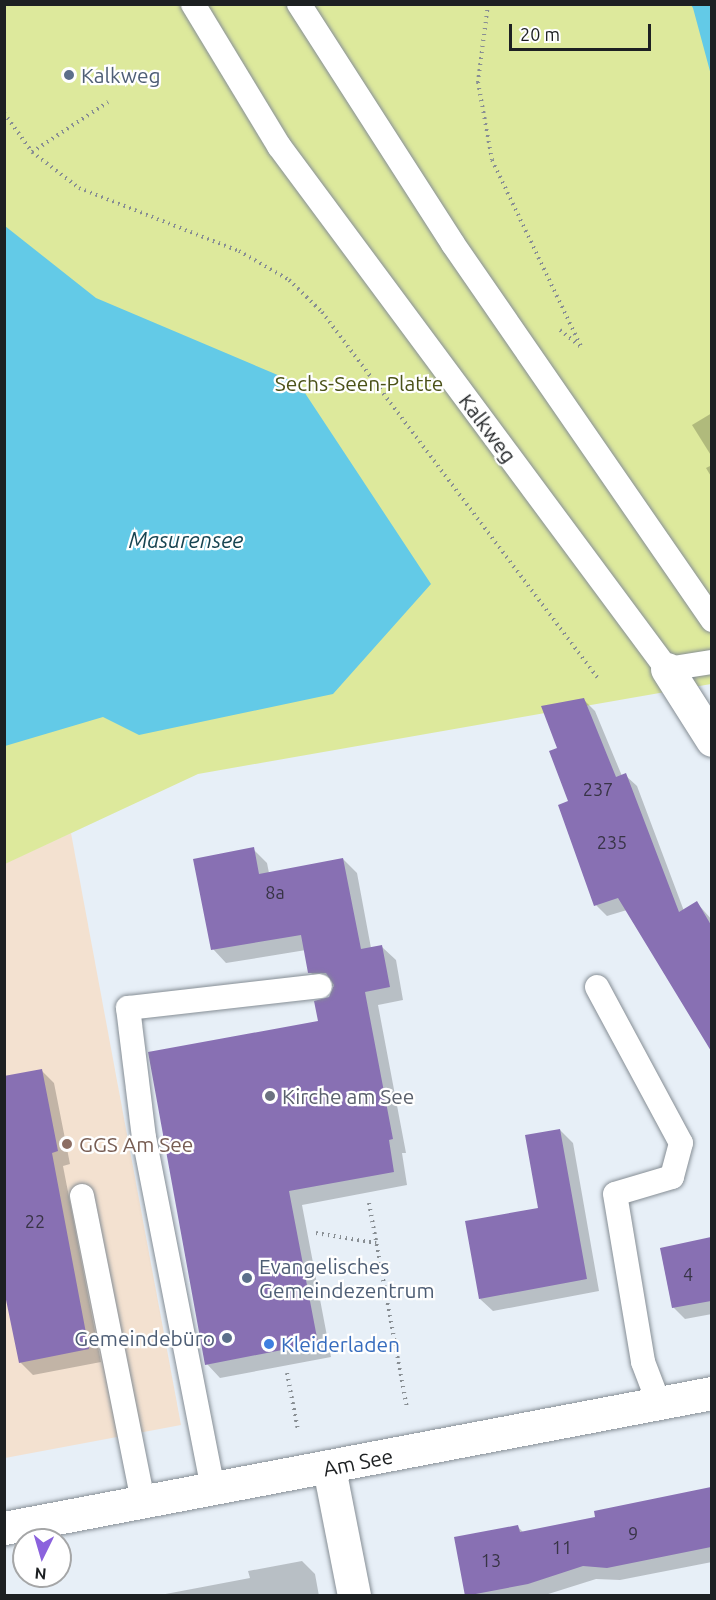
<!DOCTYPE html>
<html>
<head>
<meta charset="utf-8">
<style>
	body { margin:0 }
	#map { position:relative; width:716px; height:1600px; overflow:hidden; background:#e7eff7; font-family:Ubuntu,sans-serif }
	div>[style] { position:absolute }
	[style*='--x'] { left:calc(var(--x)*1px); top:calc(var(--y)*1px); width:calc(var(--w)*1px); rotate:calc(var(--a)*1deg) }
	.education>* { inset:0; background:#f3e1d0 }
	.green>* { inset:0; background:#dde99c }
	.water>* { inset:0; background:#63cae7 }
	.shadow>* { inset:0; background:#0003 }
	.building>* { inset:0; background:#8870b3 }
	.path>* { height:4px; margin-top:-2px; transform-origin:0; background:repeating-linear-gradient(90deg,#888e93 0 1.5px,transparent 0 6px) }
	.roads { filter:drop-shadow(0 0 2px #868e95) drop-shadow(0 0 2px #868e95) }
	.service>* { height:24px; margin:-12px; padding:0 12px; transform-origin:12px; border-radius:12px; background:#fff }
	.minor>* { height:33px; margin:-16.5px; padding:0 16.5px; transform-origin:16.5px; border-radius:16.5px; background:#fff }
	.dots>* { width:16px; height:16px; translate:-50% -50%; box-sizing:border-box; border:3px solid #fff; border-radius:50% }
	span { translate:-50% -50%; white-space:nowrap; text-align:center; line-height:1.15; -webkit-text-stroke:4.5px #fff; paint-order:stroke }
	.number-label { font-size:18px; color:#383446 }
	.number-label span { -webkit-text-stroke-width:0 }
	.service-label { font-size:21px; color:#4e5e75 }
	.left { translate:0 -50%; text-align:left }
	.right { translate:-100% -50%; text-align:right }
	.park-label { font-size:21px; color:#4b5218 }
	.street-label { font-size:21px; color:#1d2022 }
	.worship-label { font-size:21px; color:#5b616d }
	.education-label { font-size:21px; color:#785e54 }
	.shop-label { font-size:21px; color:#366cbe }
	.water-label { font-size:22px; color:#174552; font-style:italic }
	.frame { position:absolute; inset:0; border:6px solid #1d2022; pointer-events:none }
	.north { position:absolute; left:12px; top:1528px; width:60px; height:60px; box-sizing:border-box; background:#fff; border:2px solid #a5a6a7; border-radius:50%; rotate:185deg; font-size:16px; font-weight:700; line-height:24px; text-align:center; color:#1d2022 }
	.north::after { content:''; display:block; margin:auto; width:21px; height:27px; background:#8b62dd; clip-path:polygon(50% 0,100% 100%,50% 72%,0 100%) }
	.scale { position:absolute; left:509px; top:24px; width:142px; height:27px; box-sizing:border-box; border:3px solid #1d2022; border-top:0; padding-left:8px; font-size:18px; line-height:21px; white-space:nowrap; color:#1d2022; -webkit-text-stroke:4px #fff; paint-order:stroke }
</style>
</head>
<body>
<div id="map">
	<div class="education">
		<div style="clip-path:polygon(71px 833px,181px 1425px,5px 1458px,4px 864px)"></div>
	</div>
	<div class="green">
		<div style="clip-path:polygon(4px 5px,711px 5px,711px 684px,198px 774px,5px 864px)"></div>
	</div>
	<div class="water">
		<div style="clip-path:polygon(691px 5px,711px 5px,711px 75px,693px 8px)"></div>
		<div style="clip-path:polygon(5px 226px,96px 298px,299px 384px,431px 584px,333px 694px,139px 735px,103px 717px,5px 746px)"></div>
	</div>
	<div class="shadow">
		<div style="clip-path:polygon(712px 413px,712px 457px,692px 425px)"></div>
		<div style="clip-path:polygon(712px 465px,712px 478px,706px 468px)"></div>
		<div style="clip-path:polygon(583px 699px,595px 711px,622px 776px,625px 775px,637px 786px,684px 911px,697px 903px,712px 920px,712px 1047px,627px 910px,607px 916px,596px 905px,559px 749px)"></div>
		<div style="clip-path:polygon(253px 849px,267px 863px,269px 873px,343px 859px,357px 873px,371px 948px,382px 947px,396px 960px,403px 1000px,378px 1005px,406px 1153px,402px 1153px,407px 1185px,302px 1205px,331px 1357px,220px 1378px,207px 1364px,335px 986px,324px 986px,310px 972px,306px 950px,226px 963px,213px 949px)"></div>
		<div style="clip-path:polygon(42px 1071px,54px 1083px,70px 1164px,63px 1166px,101px 1362px,33px 1375px,20px 1362px)"></div>
		<div style="clip-path:polygon(560px 1130px,573px 1143px,599px 1291px,493px 1311px,480px 1299px,540px 1210px)"></div>
		<div style="clip-path:polygon(712px 1239px,712px 1314px,685px 1319px,673px 1307px,661px 1249px)"></div>
		<div style="clip-path:polygon(712px 1489px,712px 1562px,620px 1580px,596px 1579px,542px 1596px,467px 1596px,518px 1527px,524px 1533px,597px 1518px,595px 1512px)"></div>
		<div style="clip-path:polygon(302px 1561px,315px 1574px,319px 1596px,155px 1596px,250px 1578px,248px 1571px)"></div>
	</div>
	<div class="building">
		<div style="clip-path:polygon(584px 698px,616px 777px,626px 773px,679px 912px,697px 901px,711px 925px,711px 1051px,618px 898px,594px 906px,558px 805px,568px 801px,549px 751px,557px 748px,541px 706px)"></div>
		<div style="clip-path:polygon(254px 847px,259px 874px,343px 858px,361px 949px,382px 945px,390px 987px,365px 992px,393px 1139px,389px 1140px,394px 1172px,289px 1191px,318px 1343px,205px 1365px,148px 1052px,318px 1021px,314px 1001px,329px 997px,334px 985px,326px 973px,308px 973px,301px 935px,211px 950px,193px 859px)"></div>
		<div style="clip-path:polygon(42px 1069px,58px 1151px,52px 1153px,89px 1349px,19px 1363px,4px 1290px,4px 1076px)"></div>
		<div style="clip-path:polygon(560px 1129px,587px 1279px,479px 1299px,465px 1221px,538px 1208px,525px 1135px)"></div>
		<div style="clip-path:polygon(711px 1237px,711px 1301px,672px 1308px,660px 1248px)"></div>
		<div style="clip-path:polygon(711px 1487px,711px 1547px,607px 1568px,583px 1566px,528px 1584px,465px 1596px,454px 1537px,518px 1525px,520px 1532px,595px 1517px,594px 1511px)"></div>
	</div>
	<div class="path">
		<div style="--x:488;--y:4;--w:79;--a:97.3"></div>
		<div style="--x:478;--y:82;--w:79;--a:79.8"></div>
		<div style="--x:492;--y:160;--w:209;--a:64.5"></div>
		<div style="--x:4;--y:113;--w:48;--a:54.3"></div>
		<div style="--x:32;--y:152;--w:59;--a:37.5"></div>
		<div style="--x:79;--y:188;--w:172;--a:21.5"></div>
		<div style="--x:239;--y:251;--w:58;--a:30.1"></div>
		<div style="--x:289;--y:280;--w:46;--a:44.1"></div>
		<div style="--x:322;--y:312;--w:460;--a:53"></div>
		<div style="--x:32;--y:152;--w:91;--a:-33.3"></div>
		<div style="--x:560;--y:330;--w:26;--a:39"></div>
		<div style="--x:369;--y:1203;--w:209;--a:79.5"></div>
		<div style="--x:316;--y:1233;--w:61;--a:9.5"></div>
		<div style="--x:287;--y:1373;--w:58;--a:79.1"></div>
	</div>
	<div class="roads">
		<div class="service">
			<div style="--x:193;--y:4;--w:166;--a:58.8"></div>
			<div style="--x:279;--y:146;--w:651;--a:53.43"></div>
			<div style="--x:667;--y:669;--w:46;--a:-8.8"></div>
			<div style="--x:299;--y:4;--w:285;--a:57.3"></div>
			<div style="--x:453;--y:244;--w:457;--a:55.4"></div>
			<div style="--x:597;--y:987;--w:177;--a:61.7"></div>
			<div style="--x:681;--y:1143;--w:35;--a:105"></div>
			<div style="--x:672;--y:1177;--w:59;--a:163.4"></div>
			<div style="--x:615;--y:1194;--w:170;--a:80.5"></div>
			<div style="--x:643;--y:1362;--w:45;--a:69.1"></div>
			<div style="--x:82;--y:1196;--w:312;--a:78.7"></div>
			<div style="--x:213;--y:1489;--w:358;--a:-101.1"></div>
			<div style="--x:144;--y:1138;--w:131;--a:-97"></div>
			<div style="--x:128;--y:1008;--w:193;--a:-6.5"></div>
		</div>
		<div class="minor">
			<div style="--x:667;--y:669;--w:84;--a:57.6"></div>
			<div style="--x:329;--y:1468;--w:130;--a:78.9"></div>
			<div style="--x:4;--y:1528;--w:721;--a:-10.8"></div>
		</div>
	</div>
	<div class="dots">
		<div style="left:69px;top:75px;background:#5c6f8a"></div>
		<div style="left:270px;top:1096px;background:#6b7280"></div>
		<div style="left:67px;top:1144px;background:#8d6e63"></div>
		<div style="left:247px;top:1278px;background:#5c6f8a"></div>
		<div style="left:227px;top:1338px;background:#5c6f8a"></div>
		<div style="left:269px;top:1344px;background:#3f7fe0"></div>
	</div>
	<div class="number-label">
		<span style="left:598px;top:789px">237</span>
		<span style="left:612px;top:842px">235</span>
		<span style="left:275px;top:892px">8a</span>
		<span style="left:35px;top:1221px">22</span>
		<span style="left:688px;top:1274px">4</span>
		<span style="left:633px;top:1533px">9</span>
		<span style="left:562px;top:1547px">11</span>
		<span style="left:491px;top:1560px">13</span>
	</div>
	<div class="service-label">
		<span class="left" style="left:81px;top:75px">Kalkweg</span>
		<span class="left" style="left:259px;top:1278px">Evangelisches<br>Gemeindezentrum</span>
		<span class="right" style="left:215px;top:1338px">Gemeindebüro</span>
	</div>
	<div class="park-label">
		<span style="left:359px;top:383px">Sechs-Seen-Platte</span>
	</div>
	<div class="street-label">
		<span style="left:488px;top:428px;rotate:53deg">Kalkweg</span>
		<span style="left:358px;top:1462px;rotate:-11deg">Am See</span>
	</div>
	<div class="worship-label">
		<span class="left" style="left:282px;top:1096px">Kirche am See</span>
	</div>
	<div class="education-label">
		<span class="left" style="left:79px;top:1144px">GGS Am See</span>
	</div>
	<div class="shop-label">
		<span class="left" style="left:281px;top:1344px">Kleiderladen</span>
	</div>
	<div class="water-label">
		<span style="left:186px;top:540px">Masurensee</span>
	</div>
	<div class="frame"></div>
	<div class="north">N</div>
	<div class="scale">20 m</div>
</div>
</body>
</html>
